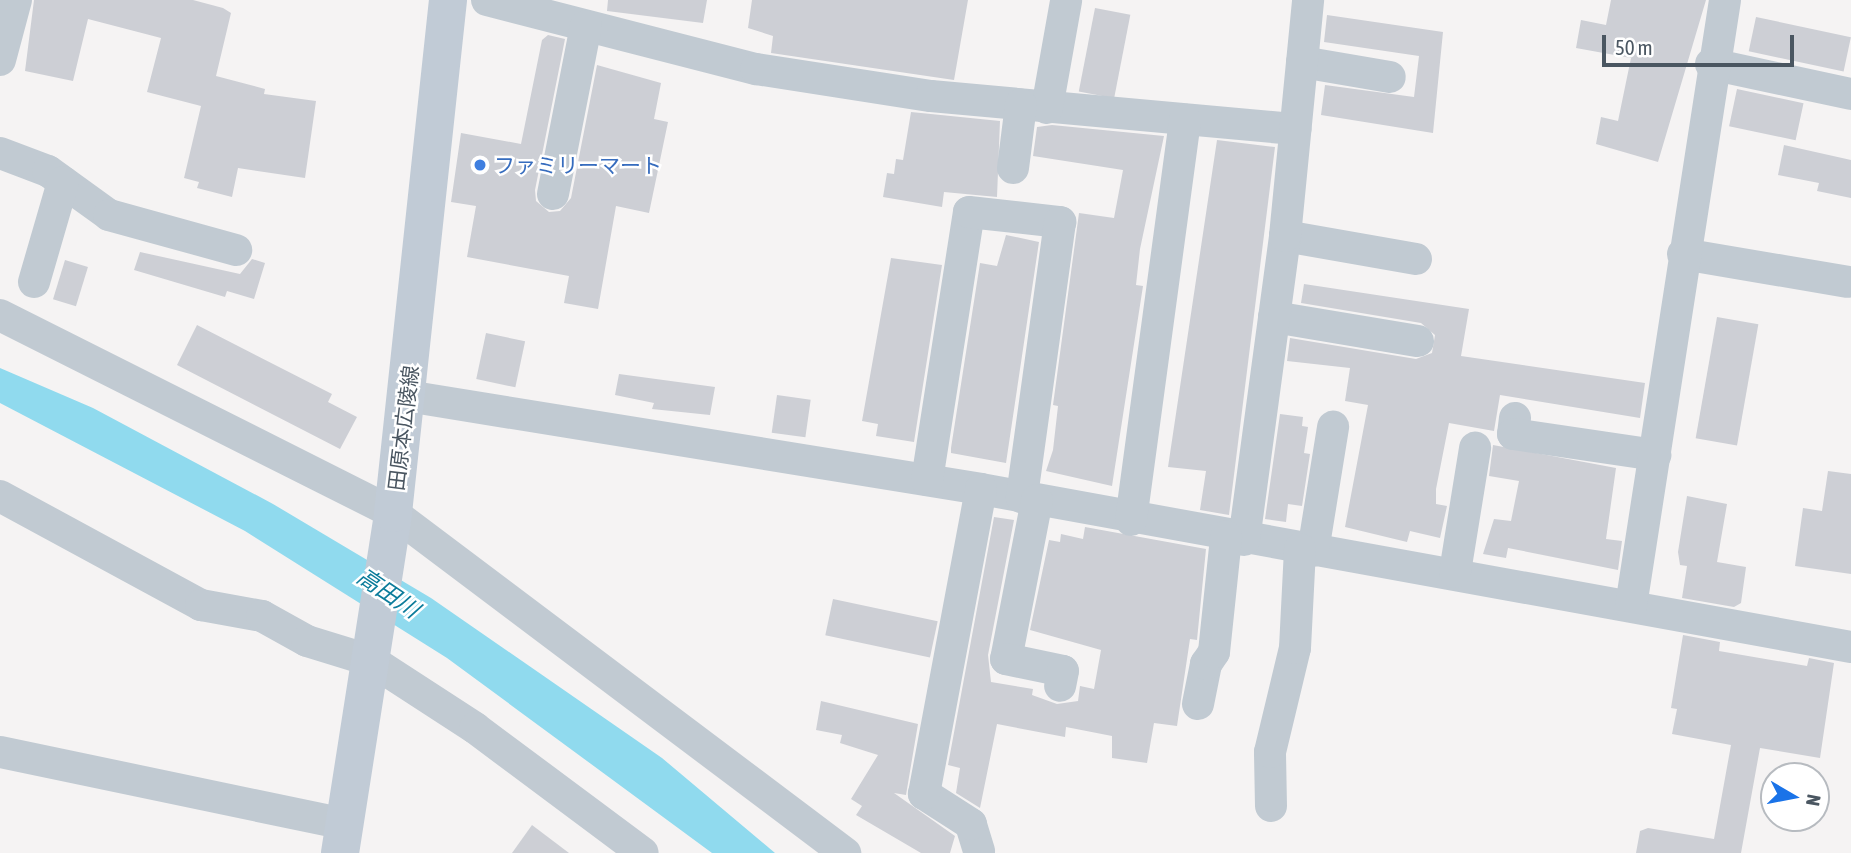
<!DOCTYPE html>
<html>
<head>
<meta charset="utf-8">
<style>
	body { margin:0 }
	#map { position:relative; width:1851px; height:853px; overflow:hidden; background:#f5f3f3; font-family:"Asap Condensed","Noto Sans JP",sans-serif }
	div>[style] { position:absolute }
	[style*='--x'] { left:calc(var(--x)*1px); top:calc(var(--y)*1px); width:calc(var(--w)*1px); rotate:calc(var(--a)*1deg) }
	.water>* { inset:0; background:#90daee }
	.building>* { inset:0; background:#cdcfd5; transform-origin:0 0 }
	.minor>* { height:32px; margin:-16px; padding:0 16px; transform-origin:16px; border-radius:16px; background:#c1cad2 }
	.secondary>* { height:38px; margin:-19px; padding:0 19px; transform-origin:19px; border-radius:19px; background:#c1cbd6 }
	.dots>* { width:19px; height:19px; translate:-50% -50%; box-sizing:border-box; border:4px solid #fff; border-radius:50% }
	span { translate:-50% -50%; white-space:nowrap; text-align:center; line-height:1.15; -webkit-text-stroke:5px #fff; paint-order:stroke }
	.shop-label { font-size:21px; color:#366cbe }
	.left { translate:0 -50%; text-align:left }
	.street-label { font-size:21px; color:#4a5661 }
	.water-label { font-size:23px; color:#0c7c9b; font-style:italic }
	.north { position:absolute; left:1760px; top:762px; width:70px; height:70px; box-sizing:border-box; background:#fff; border:2px solid #b7bbc0; border-radius:50%; rotate:100deg; font-size:19px; font-weight:700; line-height:28px; text-align:center; color:#4a5661 }
	.north::after { content:''; display:block; margin:auto; width:24px; height:32px; background:#1a73e8; clip-path:polygon(50% 0,100% 100%,50% 72%,0 100%) }
	.scale { position:absolute; left:1602px; top:35px; width:192px; height:32px; box-sizing:border-box; border:4px solid #4a5661; border-top:0; padding-left:9px; font-size:21px; line-height:24px; white-space:nowrap; color:#4a5661; -webkit-text-stroke:5px #fff; paint-order:stroke }
</style>
</head>
<body>
<div id="map">
	<div class="water">
		<div style="clip-path:polygon(0 368px,93px 408px,273px 504px,431px 598px,662px 758px,775px 853px,712px 853px,447px 658px,245px 531px,0 403px)"></div>
	</div>
	<div class="building">
		<div style="clip-path:polygon(34px 0,193px 0,223px 8px,231px 13px,216px 76px,265px 89px,264px 94px,316px 101px,305px 178px,238px 168px,232px 197px,197px 188px,199px 182px,184px 178px,201px 106px,147px 92px,161px 38px,88px 19px,73px 81px,25px 71px)"></div>
		<div style="clip-path:polygon(608px 0,707px 0,703px 23px,607px 11px)"></div>
		<div style="clip-path:polygon(752px 0,968px 0,954px 80px,771px 53px,773px 36px,748px 28px)"></div>
		<div style="clip-path:polygon(1611px 0,1706px 0,1658px 162px,1596px 144px,1601px 117px,1618px 121px,1631px 58px,1576px 48px,1581px 20px,1606px 25px)"></div>
		<div style="left:1095px;top:8px;width:36px;height:85px;rotate:11deg"></div>
		<div style="clip-path:polygon(1327px 15px,1443px 32px,1433px 133px,1321px 115px,1325px 85px,1414px 97px,1419px 56px,1324px 42px)"></div>
		<div style="left:1756px;top:17px;width:97px;height:35px;rotate:12deg"></div>
		<div style="clip-path:polygon(548px 35px,565px 39px,535px 190px,536px 201px,549px 212px,560px 211px,571px 198px,597px 65px,661px 83px,654px 119px,668px 122px,649px 213px,616px 206px,598px 309px,564px 303px,569px 276px,467px 257px,476px 206px,451px 202px,461px 133px,521px 144px,542px 40px)"></div>
		<div style="left:1737px;top:89px;width:68px;height:38px;rotate:12deg"></div>
		<div style="clip-path:polygon(911px 112px,1000px 121px,997px 197px,944px 192px,942px 207px,883px 197px,887px 173px,894px 174px,896px 159px,903px 160px)"></div>
		<div style="clip-path:polygon(1052px 125px,1164px 136px,1140px 249px,1136px 285px,1143px 286px,1112px 486px,1046px 471px,1053px 450px,1058px 406px,1053px 405px,1079px 213px,1114px 218px,1123px 170px,1033px 156px,1037px 127px)"></div>
		<div style="clip-path:polygon(1217px 140px,1275px 147px,1229px 515px,1200px 510px,1206px 471px,1168px 467px)"></div>
		<div style="clip-path:polygon(1784px 145px,1851px 160px,1851px 198px,1817px 191px,1819px 183px,1778px 175px)"></div>
		<div style="clip-path:polygon(1006px 235px,1039px 242px,1006px 463px,951px 453px,951px 448px,980px 263px,997px 266px)"></div>
		<div style="clip-path:polygon(140px 252px,240px 274px,252px 259px,265px 263px,254px 299px,227px 291px,225px 297px,134px 270px)"></div>
		<div style="clip-path:polygon(891px 258px,942px 265px,914px 442px,876px 436px,878px 424px,862px 421px)"></div>
		<div style="left:65px;top:260px;width:24px;height:41px;rotate:17deg"></div>
		<div style="clip-path:polygon(1304px 284px,1469px 309px,1461px 356px,1645px 383px,1640px 418px,1500px 395px,1494px 431px,1449px 423px,1436px 489px,1436px 504px,1447px 506px,1440px 538px,1410px 531px,1407px 542px,1345px 527px,1368px 405px,1345px 401px,1350px 368px,1287px 361px,1290px 338px,1416px 359px,1432px 353px,1435px 335px,1421px 323px,1301px 303px)"></div>
		<div style="left:1717px;top:317px;width:42px;height:123px;rotate:10deg"></div>
		<div style="clip-path:polygon(197px 325px,332px 394px,328px 402px,357px 417px,340px 449px,177px 365px)"></div>
		<div style="left:486px;top:333px;width:40px;height:47px;rotate:12deg"></div>
		<div style="clip-path:polygon(619px 374px,715px 387px,710px 415px,652px 409px,654px 403px,615px 395px)"></div>
		<div style="left:777px;top:395px;width:34px;height:38px;rotate:8deg"></div>
		<div style="clip-path:polygon(1280px 414px,1303px 417px,1302px 426px,1308px 427px,1304px 453px,1310px 454px,1302px 506px,1288px 504px,1286px 522px,1265px 519px)"></div>
		<div style="clip-path:polygon(1493px 445px,1616px 468px,1606px 539px,1622px 541px,1618px 570px,1508px 548px,1506px 558px,1483px 554px,1494px 519px,1511px 521px,1519px 481px,1489px 476px)"></div>
		<div style="clip-path:polygon(1828px 471px,1851px 474px,1851px 574px,1795px 566px,1803px 508px,1822px 511px)"></div>
		<div style="clip-path:polygon(1687px 496px,1727px 504px,1717px 562px,1746px 567px,1741px 603px,1734px 607px,1682px 598px,1687px 566px,1680px 565px,1678px 552px)"></div>
		<div style="clip-path:polygon(994px 517px,1014px 520px,988px 655px,991px 682px,1033px 689px,1032px 695px,1057px 704px,1078px 701px,1080px 686px,1094px 689px,1101px 650px,1030px 630px,1049px 540px,1060px 542px,1061px 534px,1083px 539px,1085px 527px,1206px 549px,1197px 640px,1190px 639px,1177px 726px,1154px 723px,1147px 763px,1112px 758px,1112px 736px,1066px 727px,1065px 737px,997px 724px,980px 808px,956px 793px,960px 768px,948px 765px)"></div>
		<div style="left:833px;top:599px;width:107px;height:37px;rotate:12deg"></div>
		<div style="clip-path:polygon(1683px 635px,1720px 642px,1719px 651px,1807px 666px,1809px 658px,1834px 663px,1820px 758px,1760px 748px,1741px 853px,1636px 853px,1640px 831px,1648px 828px,1714px 839px,1731px 745px,1672px 734px,1677px 709px,1671px 708px)"></div>
		<div style="clip-path:polygon(821px 701px,918px 724px,906px 795px,894px 793px,955px 836px,950px 853px,921px 853px,856px 815px,862px 806px,851px 799px,878px 755px,840px 743px,842px 735px,816px 730px)"></div>
		<div style="clip-path:polygon(532px 825px,569px 853px,512px 853px)"></div>
	</div>
	<div class="minor">
		<div style="--x:487;--y:0;--w:278;--a:14.4"></div>
		<div style="--x:756;--y:69;--w:177;--a:8.8"></div>
		<div style="--x:931;--y:96;--w:366;--a:5.2"></div>
		<div style="--x:0;--y:60;--w:62;--a:-75.1"></div>
		<div style="--x:1302;--y:62;--w:89;--a:9.7"></div>
		<div style="--x:1711;--y:64;--w:143;--a:12.1"></div>
		<div style="--x:1047;--y:108;--w:109;--a:-79.9"></div>
		<div style="--x:0;--y:153;--w:51;--a:20.6"></div>
		<div style="--x:48;--y:171;--w:75;--a:35.8"></div>
		<div style="--x:109;--y:215;--w:132;--a:15.4"></div>
		<div style="--x:1013;--y:168;--w:64;--a:-82.8"></div>
		<div style="--x:553;--y:194;--w:171;--a:-78.9"></div>
		<div style="--x:1285;--y:236;--w:133;--a:10"></div>
		<div style="--x:1683;--y:254;--w:167;--a:9.6"></div>
		<div style="--x:34;--y:282;--w:104;--a:-73.8"></div>
		<div style="--x:0;--y:315;--w:440;--a:26.7"></div>
		<div style="--x:393;--y:513;--w:566;--a:36.95"></div>
		<div style="--x:1274;--y:317;--w:146;--a:9.5"></div>
		<div style="--x:407;--y:396;--w:581;--a:9.2"></div>
		<div style="--x:981;--y:489;--w:884;--a:10.29"></div>
		<div style="--x:1515;--y:418;--w:16;--a:97"></div>
		<div style="--x:1513;--y:434;--w:144;--a:8.4"></div>
		<div style="--x:927;--y:480;--w:271;--a:-81.1"></div>
		<div style="--x:969;--y:212;--w:92;--a:6.3"></div>
		<div style="--x:1060;--y:222;--w:278;--a:97.9"></div>
		<div style="--x:0;--y:496;--w:229;--a:28.5"></div>
		<div style="--x:201;--y:605;--w:62;--a:10.2"></div>
		<div style="--x:262;--y:616;--w:51;--a:29.1"></div>
		<div style="--x:307;--y:641;--w:68;--a:17.1"></div>
		<div style="--x:372;--y:661;--w:123;--a:33"></div>
		<div style="--x:475;--y:728;--w:209;--a:36.7"></div>
		<div style="--x:1037;--y:500;--w:162;--a:101"></div>
		<div style="--x:1006;--y:659;--w:58;--a:11.9"></div>
		<div style="--x:1063;--y:671;--w:15;--a:101"></div>
		<div style="--x:1131;--y:520;--w:404;--a:-82.3"></div>
		<div style="--x:1244;--y:540;--w:307;--a:-82.3"></div>
		<div style="--x:1285;--y:236;--w:237;--a:-84.4"></div>
		<div style="--x:1313;--y:551;--w:126;--a:-80.8"></div>
		<div style="--x:1455;--y:572;--w:126;--a:-80.8"></div>
		<div style="--x:1631;--y:606;--w:613;--a:-81.18"></div>
		<div style="--x:1198;--y:704;--w:41;--a:-78.7"></div>
		<div style="--x:1206;--y:664;--w:14;--a:-56"></div>
		<div style="--x:1214;--y:652;--w:116;--a:-84"></div>
		<div style="--x:0;--y:752;--w:353;--a:11.8"></div>
		<div style="--x:1271;--y:806;--w:54;--a:-91.1"></div>
		<div style="--x:1270;--y:752;--w:107;--a:-76.5"></div>
		<div style="--x:1295;--y:648;--w:99;--a:-87.1"></div>
		<div style="--x:979;--y:851;--w:28;--a:-107"></div>
		<div style="--x:971;--y:824;--w:56;--a:-147.4"></div>
		<div style="--x:924;--y:794;--w:310;--a:-79.4"></div>
	</div>
	<div class="secondary">
		<div style="--x:340;--y:853;--w:344;--a:-81.1"></div>
		<div style="--x:393;--y:513;--w:516;--a:-83.88"></div>
	</div>
	<div class="dots">
		<div style="left:480px;top:165px;background:#3f7fe0"></div>
	</div>
	<div class="shop-label">
		<span class="left" style="left:494px;top:165px">ファミリーマート</span>
	</div>
	<div class="street-label">
		<span style="left:403px;top:428px;rotate:-83deg">田原本広陵線</span>
	</div>
	<div class="water-label">
		<span style="left:388px;top:593px;rotate:34deg">高田川</span>
	</div>
	<div class="north">N</div>
	<div class="scale">50 m</div>
</div>
</body>
</html>
